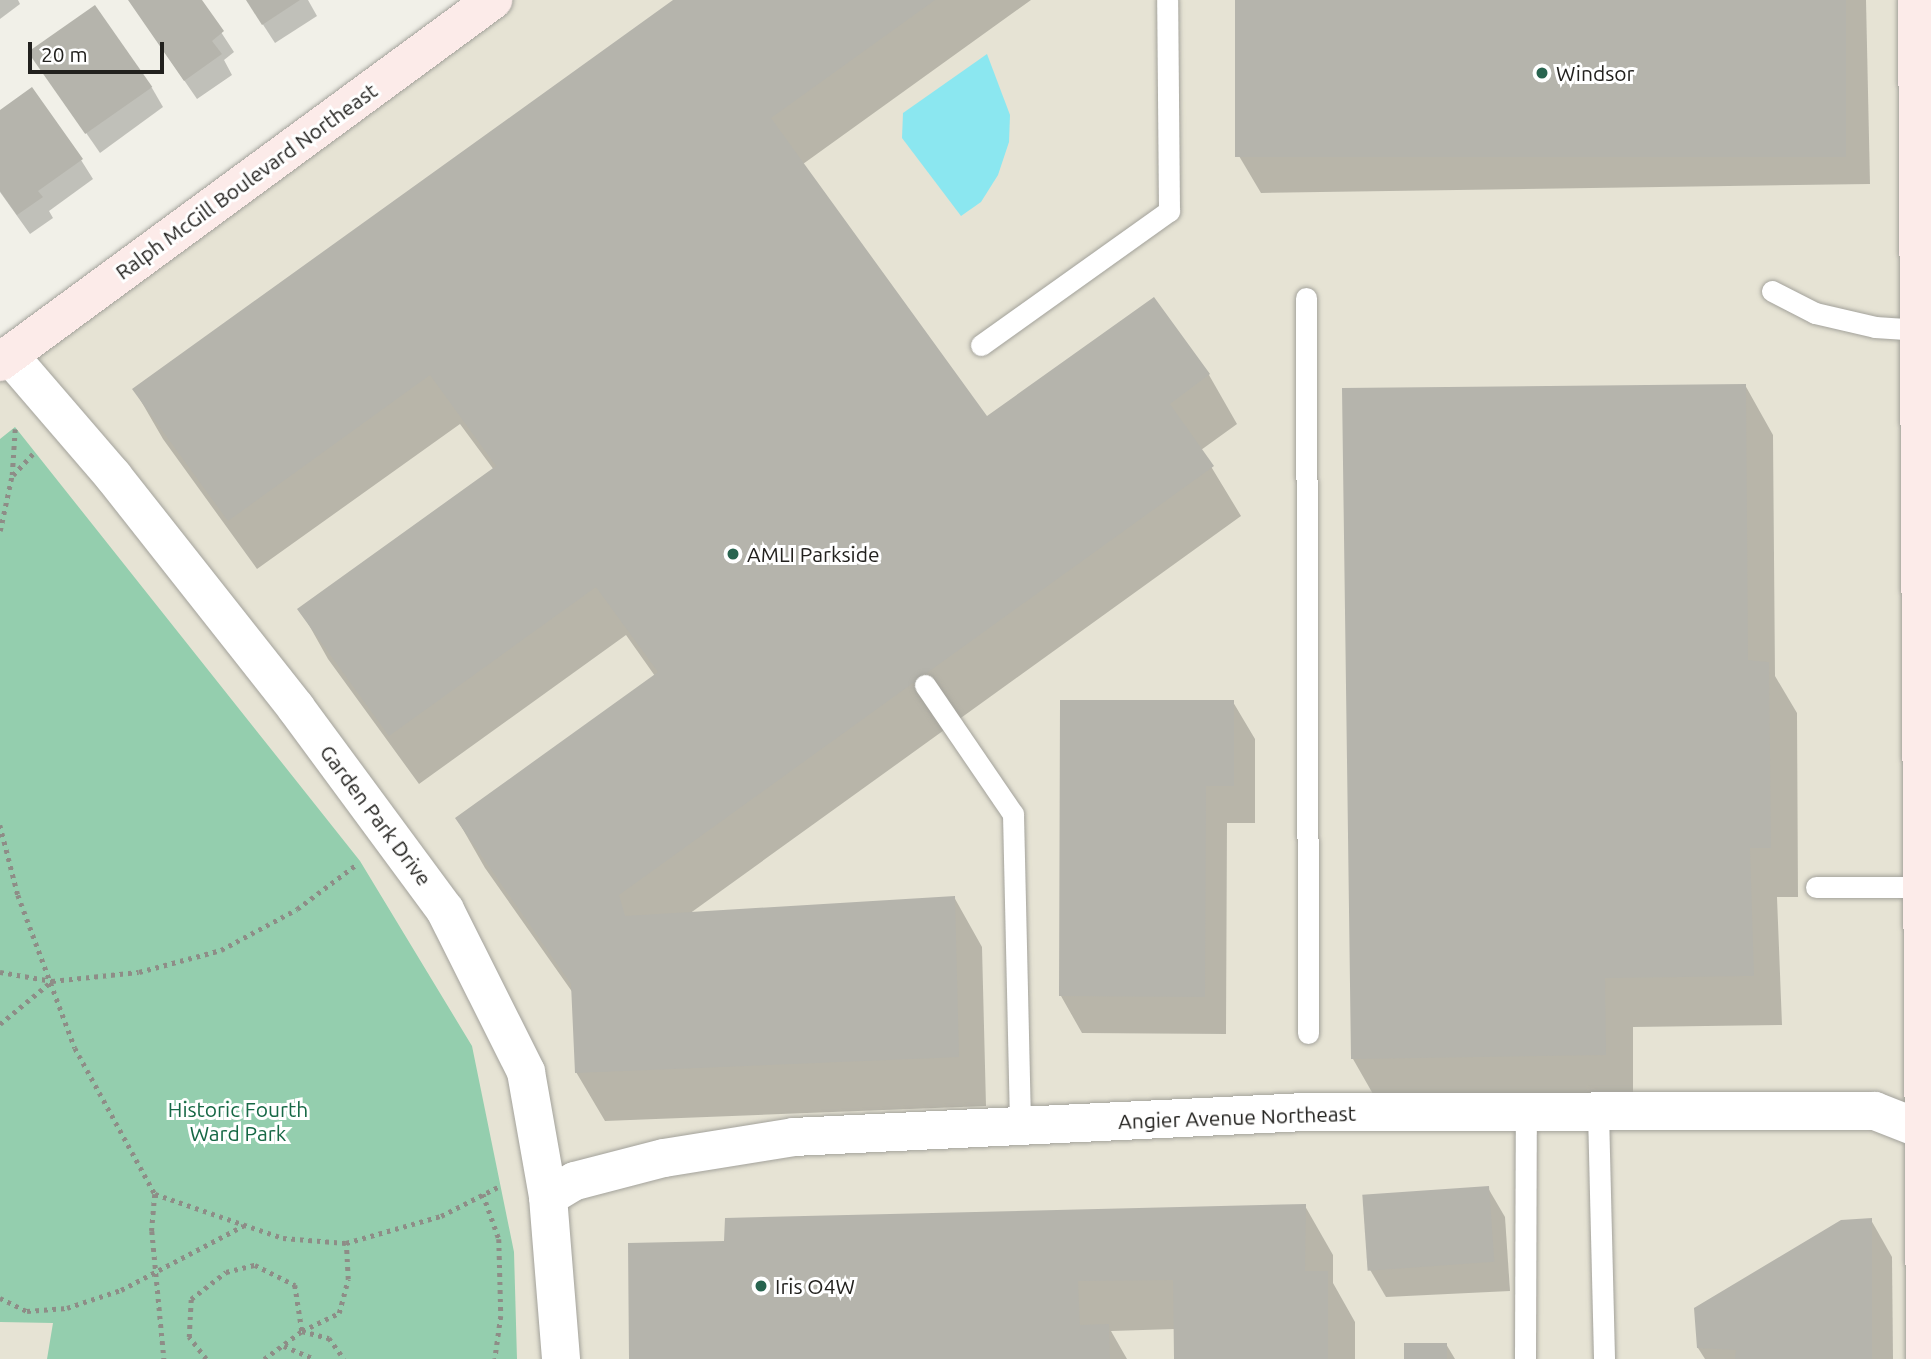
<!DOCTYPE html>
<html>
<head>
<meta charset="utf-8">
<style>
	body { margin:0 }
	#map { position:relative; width:1931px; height:1359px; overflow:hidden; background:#f1f0e8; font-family:Ubuntu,sans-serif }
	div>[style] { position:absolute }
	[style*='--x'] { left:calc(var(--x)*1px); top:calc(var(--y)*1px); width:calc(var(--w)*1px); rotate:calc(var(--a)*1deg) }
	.built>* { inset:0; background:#e6e3d4 }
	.green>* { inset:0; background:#94ceae }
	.water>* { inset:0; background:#8be7f0 }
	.shadow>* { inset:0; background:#0003 }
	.building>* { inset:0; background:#b5b4ac; transform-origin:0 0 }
	.path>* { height:4.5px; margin-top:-2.25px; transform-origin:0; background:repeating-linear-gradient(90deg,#8e8d87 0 3.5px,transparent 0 8.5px) }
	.roads { filter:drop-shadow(0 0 2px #a3a29b) drop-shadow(0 0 2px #a3a29b) }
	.lane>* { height:21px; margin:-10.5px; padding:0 10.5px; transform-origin:10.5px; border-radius:10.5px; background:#fff }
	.street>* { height:38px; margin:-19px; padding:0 19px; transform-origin:19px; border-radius:19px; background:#fff }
	.secondary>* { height:38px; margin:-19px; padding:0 19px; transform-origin:19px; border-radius:19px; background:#fcebe9 }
	.dots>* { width:19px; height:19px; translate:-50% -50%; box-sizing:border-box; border:4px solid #fff; border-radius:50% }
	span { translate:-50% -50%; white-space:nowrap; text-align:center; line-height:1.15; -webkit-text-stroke:6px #fff; paint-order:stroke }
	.poi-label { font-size:21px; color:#22211e }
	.left { translate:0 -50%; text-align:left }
	.street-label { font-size:21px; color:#22211e }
	.park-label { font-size:21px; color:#166845 }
	.scale { position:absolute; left:28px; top:42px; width:136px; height:32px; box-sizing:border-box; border:4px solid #22211e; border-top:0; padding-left:9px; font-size:21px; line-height:24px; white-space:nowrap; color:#22211e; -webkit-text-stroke:5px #fff; paint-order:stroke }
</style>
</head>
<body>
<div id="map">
	<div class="built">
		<div style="clip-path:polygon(476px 0,1931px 0,1931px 1359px,0 1359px,0 373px)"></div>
	</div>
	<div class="green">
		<div style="clip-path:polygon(15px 427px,360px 861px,472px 1046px,514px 1252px,517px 1359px,47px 1359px,53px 1323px,0 1322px,0 439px)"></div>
	</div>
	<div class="water">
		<div style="clip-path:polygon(987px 54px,1010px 115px,1009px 142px,998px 175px,981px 202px,961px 216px,902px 138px,903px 113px)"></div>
	</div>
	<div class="shadow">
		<div style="clip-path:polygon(0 0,18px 0,20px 4px,0 19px)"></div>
		<div style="clip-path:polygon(129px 0,200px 0,234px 52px,224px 60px,232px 75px,197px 99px)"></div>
		<div style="clip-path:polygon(247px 0,308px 0,317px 16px,275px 43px)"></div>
		<div style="clip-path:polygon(676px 0,1031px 0,803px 164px,987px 418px,1153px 299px,1209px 375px,1237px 424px,1201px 450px,1241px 516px,689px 914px,954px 897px,982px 947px,986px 1106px,605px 1121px,576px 1072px,573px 993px,485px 868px,457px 819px,655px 676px,626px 635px,419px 784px,328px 659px,300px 609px,494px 470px,460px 424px,257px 569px,163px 439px,134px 389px)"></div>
		<div style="clip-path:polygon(1236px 0,1866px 0,1870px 184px,1261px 193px,1239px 156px)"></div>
		<div style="clip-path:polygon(31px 53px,152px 88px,163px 107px,100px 153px)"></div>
		<div style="clip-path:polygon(0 112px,81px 160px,93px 179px,49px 211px,53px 218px,30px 234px,0 192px)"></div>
		<div style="clip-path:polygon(1745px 385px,1773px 435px,1775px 676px,1797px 713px,1798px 897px,1777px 897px,1782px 1025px,1633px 1027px,1633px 1104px,1381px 1108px,1353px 1059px)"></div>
		<div style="clip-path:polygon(1233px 702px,1255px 739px,1255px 823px,1227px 823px,1226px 1034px,1082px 1033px,1061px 996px)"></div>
		<div style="clip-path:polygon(1488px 1188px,1505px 1217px,1510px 1291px,1386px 1297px,1369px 1268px)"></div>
		<div style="clip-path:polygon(1305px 1206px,1333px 1255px,1333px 1283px,1355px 1322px,1355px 1359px,1175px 1359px,1175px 1329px,1111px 1331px,1127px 1359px,630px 1359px,726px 1243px)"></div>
		<div style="clip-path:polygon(1871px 1220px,1892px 1257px,1893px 1359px,1705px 1359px,1698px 1348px)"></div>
		<div style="clip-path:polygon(1446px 1344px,1455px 1359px,1407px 1359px)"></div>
	</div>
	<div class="building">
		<div style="clip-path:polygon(128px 0,202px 0,224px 31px,212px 41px,222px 54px,184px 81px)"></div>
		<div style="clip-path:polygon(246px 0,300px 0,262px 25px)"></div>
		<div style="clip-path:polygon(673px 0,935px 0,771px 118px,987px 416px,1154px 297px,1210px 374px,1170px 404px,1214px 466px,619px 895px,625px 916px,955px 896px,959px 1057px,575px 1073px,571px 984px,455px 818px,658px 672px,596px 587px,389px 736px,297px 609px,496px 466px,430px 375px,228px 521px,132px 389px)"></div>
		<div style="left:1235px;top:0;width:611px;height:157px"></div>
		<div style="left:95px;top:5px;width:100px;height:82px;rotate:55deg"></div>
		<div style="clip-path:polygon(32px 87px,83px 159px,38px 191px,43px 197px,17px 215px,0 191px,0 110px)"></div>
		<div style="clip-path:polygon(1746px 384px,1748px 660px,1769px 662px,1771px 848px,1750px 848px,1754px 976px,1605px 978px,1606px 1055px,1351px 1059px,1342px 388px)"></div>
		<div style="clip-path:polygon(1060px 700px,1234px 700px,1234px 786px,1206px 786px,1205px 997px,1059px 996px)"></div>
		<div style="left:1489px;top:1186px;width:76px;height:127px;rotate:86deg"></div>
		<div style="clip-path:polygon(1306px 1204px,1305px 1271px,1328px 1271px,1328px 1359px,1174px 1359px,1173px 1280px,1078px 1281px,1080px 1325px,1109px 1324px,1110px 1359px,629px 1359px,628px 1243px,724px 1241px,725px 1218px)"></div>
		<div style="clip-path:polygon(1872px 1218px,1872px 1359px,1735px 1359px,1736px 1350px,1697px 1348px,1694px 1308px,1841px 1220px)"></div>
		<div style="left:1404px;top:1343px;width:43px;height:16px"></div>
	</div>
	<div class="path">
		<div style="--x:13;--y:475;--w:33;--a:-47"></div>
		<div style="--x:0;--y:531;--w:57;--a:-77.9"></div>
		<div style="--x:12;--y:475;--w:46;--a:-86.3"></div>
		<div style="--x:0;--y:825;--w:72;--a:75.6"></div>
		<div style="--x:18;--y:895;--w:163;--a:69.6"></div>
		<div style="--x:75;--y:1048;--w:166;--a:61.3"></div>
		<div style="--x:155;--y:1194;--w:135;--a:19"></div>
		<div style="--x:283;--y:1238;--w:63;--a:4.5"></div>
		<div style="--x:346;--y:1243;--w:99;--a:-15.9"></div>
		<div style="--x:441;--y:1216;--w:66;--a:-27"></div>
		<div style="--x:0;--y:972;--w:53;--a:9.8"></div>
		<div style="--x:52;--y:981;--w:87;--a:-5.9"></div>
		<div style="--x:139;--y:972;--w:85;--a:-15"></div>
		<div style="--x:221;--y:950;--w:86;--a:-28.3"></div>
		<div style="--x:297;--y:909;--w:75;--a:-36.9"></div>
		<div style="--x:0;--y:1024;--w:67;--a:-39.6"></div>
		<div style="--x:155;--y:1194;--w:37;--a:95"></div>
		<div style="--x:152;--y:1231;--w:129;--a:84.6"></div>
		<div style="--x:483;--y:1194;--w:48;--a:70.4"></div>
		<div style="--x:499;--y:1239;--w:77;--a:88.5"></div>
		<div style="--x:501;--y:1316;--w:43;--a:97.9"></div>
		<div style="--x:0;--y:1298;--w:30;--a:26"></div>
		<div style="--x:27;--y:1311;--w:40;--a:-4.3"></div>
		<div style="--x:67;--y:1308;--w:57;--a:-18.4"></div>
		<div style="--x:121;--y:1290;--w:138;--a:-27.7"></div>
		<div style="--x:284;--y:1346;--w:33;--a:23"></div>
		<div style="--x:206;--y:1359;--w:28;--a:-128"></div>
		<div style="--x:189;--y:1337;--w:38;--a:-87"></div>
		<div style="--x:191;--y:1299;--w:44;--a:-37.6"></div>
		<div style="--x:226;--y:1272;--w:30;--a:-14"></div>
		<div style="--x:255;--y:1265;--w:45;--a:26.6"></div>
		<div style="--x:295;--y:1285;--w:47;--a:81.3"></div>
		<div style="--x:302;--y:1331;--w:28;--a:15"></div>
		<div style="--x:329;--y:1338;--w:26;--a:54"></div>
		<div style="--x:264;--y:1359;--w:47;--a:-36.4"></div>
		<div style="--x:302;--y:1331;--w:41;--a:-25.9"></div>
		<div style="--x:339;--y:1313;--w:35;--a:-75"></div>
		<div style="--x:348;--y:1279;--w:36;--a:-93"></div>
	</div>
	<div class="roads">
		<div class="lane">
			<div style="--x:1772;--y:291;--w:48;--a:27.1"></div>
			<div style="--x:1815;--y:313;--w:62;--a:13.1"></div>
			<div style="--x:1875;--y:327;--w:46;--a:3.7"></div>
			<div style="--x:1306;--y:298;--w:735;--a:89.84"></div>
			<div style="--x:981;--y:345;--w:231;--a:-35.5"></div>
			<div style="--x:1169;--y:211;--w:211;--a:-90.5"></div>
			<div style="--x:925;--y:685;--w:156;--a:55.7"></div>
			<div style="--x:1013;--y:814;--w:312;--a:88.7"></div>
			<div style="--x:1816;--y:887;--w:106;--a:0"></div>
			<div style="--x:1598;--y:1112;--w:247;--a:88.6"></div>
			<div style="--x:1525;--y:1359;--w:248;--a:-89.8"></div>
		</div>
		<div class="street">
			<div style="--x:9;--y:355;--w:160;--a:49.3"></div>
			<div style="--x:113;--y:476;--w:295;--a:51.7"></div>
			<div style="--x:296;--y:708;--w:251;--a:53.6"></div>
			<div style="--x:445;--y:910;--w:181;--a:63.4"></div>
			<div style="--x:526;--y:1072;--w:127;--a:80"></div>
			<div style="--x:548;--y:1197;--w:163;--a:85.4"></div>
			<div style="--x:548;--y:1197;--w:31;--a:-31"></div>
			<div style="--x:575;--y:1181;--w:92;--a:-14.5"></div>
			<div style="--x:664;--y:1158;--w:132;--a:-9.2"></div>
			<div style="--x:794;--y:1137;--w:512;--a:-2.8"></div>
			<div style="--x:1305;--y:1112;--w:570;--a:-0.1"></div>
			<div style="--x:1875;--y:1111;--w:60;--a:21.4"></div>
		</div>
		<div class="secondary">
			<div style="--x:1917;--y:0;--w:1359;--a:89.66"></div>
			<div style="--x:0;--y:362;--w:612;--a:-36.29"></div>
		</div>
	</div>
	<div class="dots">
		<div style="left:1542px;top:73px;background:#28644f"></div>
		<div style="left:733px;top:554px;background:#28644f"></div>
		<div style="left:761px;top:1286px;background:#28644f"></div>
	</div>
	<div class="poi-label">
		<span class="left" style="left:1556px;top:73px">Windsor</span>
		<span class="left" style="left:747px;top:554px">AMLI Parkside</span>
		<span class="left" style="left:775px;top:1286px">Iris O4W</span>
	</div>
	<div class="street-label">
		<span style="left:246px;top:181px;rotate:-36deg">Ralph McGill Boulevard Northeast</span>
		<span style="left:376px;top:815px;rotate:53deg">Garden Park Drive</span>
		<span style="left:1237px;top:1117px;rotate:-2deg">Angier Avenue Northeast</span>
	</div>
	<div class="park-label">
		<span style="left:238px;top:1121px">Historic Fourth<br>Ward Park</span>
	</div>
	<div class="scale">20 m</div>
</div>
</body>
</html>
